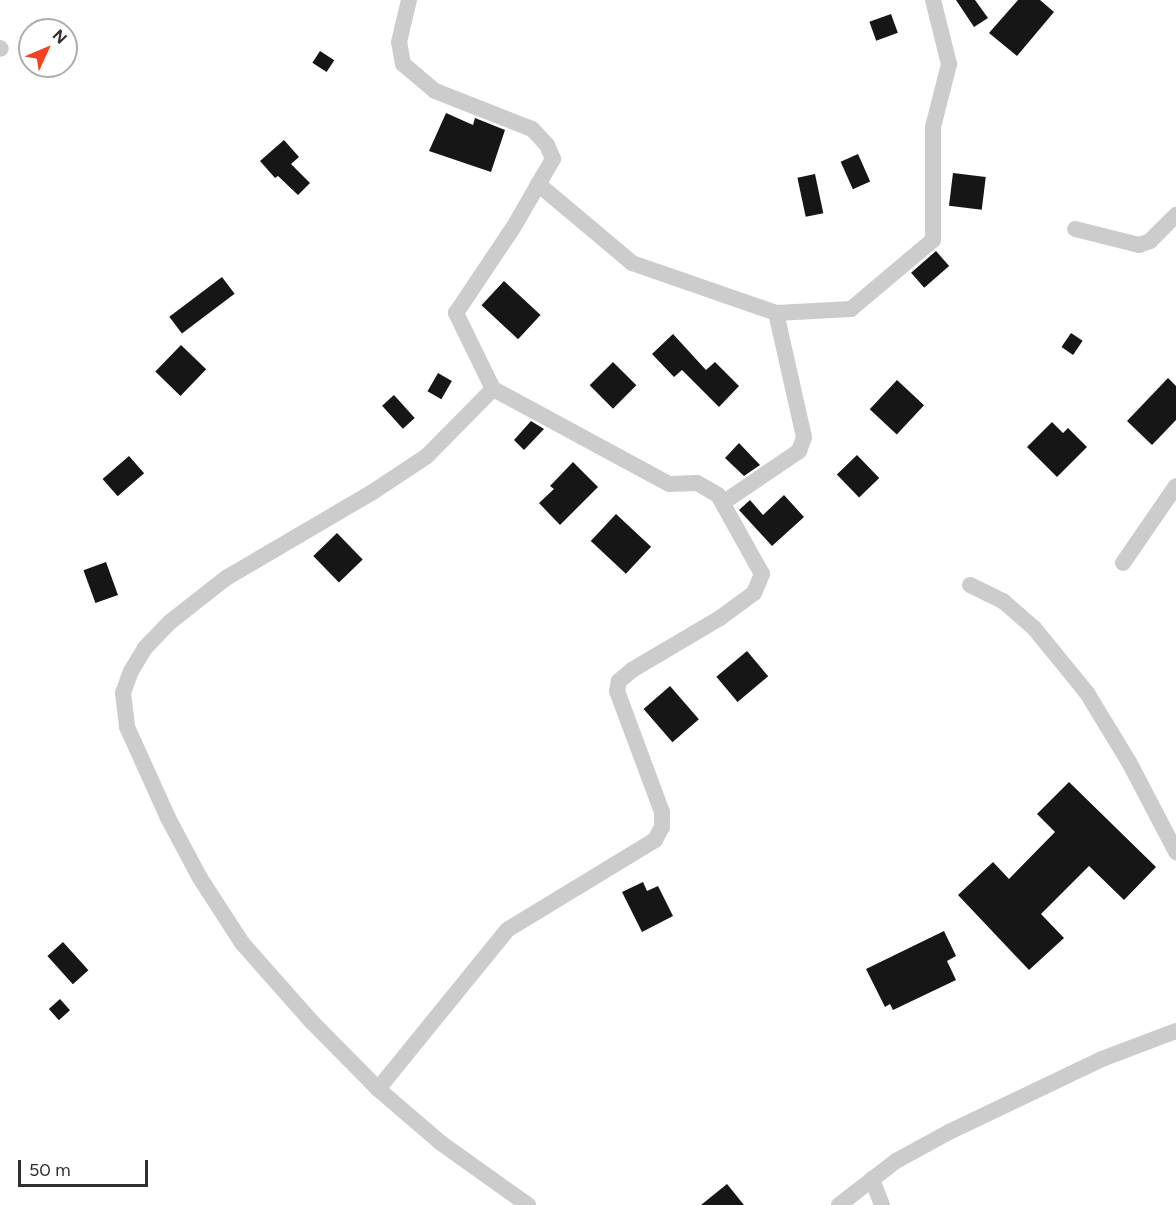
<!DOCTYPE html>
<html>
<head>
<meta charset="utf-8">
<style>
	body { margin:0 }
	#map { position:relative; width:1176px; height:1205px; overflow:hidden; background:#fff; font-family:Figtree,sans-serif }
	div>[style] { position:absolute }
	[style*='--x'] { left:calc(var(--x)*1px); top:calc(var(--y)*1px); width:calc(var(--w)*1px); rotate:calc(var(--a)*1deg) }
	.building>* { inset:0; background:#161616; transform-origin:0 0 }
	.minor>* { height:16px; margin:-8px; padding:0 8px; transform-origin:8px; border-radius:8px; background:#ccc }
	span { translate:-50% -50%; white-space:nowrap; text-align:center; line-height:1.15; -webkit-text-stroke:6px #fff; paint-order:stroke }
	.north { position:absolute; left:18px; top:18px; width:60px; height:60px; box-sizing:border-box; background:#fff; border:2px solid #acacac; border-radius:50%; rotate:46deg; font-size:16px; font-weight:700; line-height:24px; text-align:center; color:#2f2f2f }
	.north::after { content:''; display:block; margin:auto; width:21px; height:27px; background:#f64121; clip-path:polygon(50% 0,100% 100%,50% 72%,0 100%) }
	.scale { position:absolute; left:18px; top:1160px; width:130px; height:27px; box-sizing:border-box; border:3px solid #2f2f2f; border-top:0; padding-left:8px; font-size:18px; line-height:21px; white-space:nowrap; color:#2f2f2f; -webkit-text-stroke:4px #fff; paint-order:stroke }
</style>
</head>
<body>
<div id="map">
	<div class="building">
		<div style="clip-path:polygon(956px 0,975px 0,988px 18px,974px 27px)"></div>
		<div style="clip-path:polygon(1018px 0,1040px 0,1054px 12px,1017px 56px,989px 33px)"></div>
		<div style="left:891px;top:14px;width:20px;height:23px;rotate:70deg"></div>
		<div style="left:320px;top:51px;width:17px;height:14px;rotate:33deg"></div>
		<div style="clip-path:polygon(446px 113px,473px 125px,475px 118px,505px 130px,491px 172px,429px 151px)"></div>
		<div style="clip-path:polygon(284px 140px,299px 157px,291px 164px,310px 183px,298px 195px,278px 176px,275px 178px,260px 161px)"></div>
		<div style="left:858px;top:154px;width:30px;height:19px;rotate:66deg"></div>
		<div style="left:953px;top:173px;width:33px;height:33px;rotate:7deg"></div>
		<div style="left:815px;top:174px;width:40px;height:18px;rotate:78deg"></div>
		<div style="left:936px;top:251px;width:20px;height:33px;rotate:49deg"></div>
		<div style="left:222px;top:277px;width:21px;height:66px;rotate:53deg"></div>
		<div style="left:504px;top:281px;width:50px;height:33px;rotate:43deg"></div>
		<div style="left:1071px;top:333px;width:14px;height:17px;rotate:34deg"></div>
		<div style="clip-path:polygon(673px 334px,706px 370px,715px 362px,739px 386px,719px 407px,682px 370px,674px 377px,652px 354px)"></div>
		<div style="left:181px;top:345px;width:35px;height:37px;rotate:44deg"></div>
		<div style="left:613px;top:362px;width:33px;height:33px;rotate:45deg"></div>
		<div style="left:438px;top:373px;width:16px;height:21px;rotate:30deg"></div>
		<div style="clip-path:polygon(1168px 378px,1176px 386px,1176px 420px,1152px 445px,1127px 421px)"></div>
		<div style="left:897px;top:380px;width:37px;height:40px;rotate:43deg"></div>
		<div style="left:394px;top:395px;width:31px;height:16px;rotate:48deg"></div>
		<div style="clip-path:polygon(531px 421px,544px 429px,524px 450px,514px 440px)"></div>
		<div style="clip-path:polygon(1052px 422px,1063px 433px,1068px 428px,1087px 447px,1057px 477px,1027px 447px)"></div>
		<div style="clip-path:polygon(739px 443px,760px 465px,744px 476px,725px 458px)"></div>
		<div style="left:857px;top:455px;width:32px;height:28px;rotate:46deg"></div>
		<div style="left:129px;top:456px;width:23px;height:35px;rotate:49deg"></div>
		<div style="clip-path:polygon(573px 462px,598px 487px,560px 525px,539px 503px,554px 489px,550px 486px)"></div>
		<div style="clip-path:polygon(784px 495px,804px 517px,772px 546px,739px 510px,750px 500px,763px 515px)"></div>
		<div style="left:616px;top:514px;width:48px;height:37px;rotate:43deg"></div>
		<div style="left:337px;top:533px;width:37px;height:33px;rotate:46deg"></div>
		<div style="left:106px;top:562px;width:35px;height:24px;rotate:70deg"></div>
		<div style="left:747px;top:651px;width:33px;height:40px;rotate:50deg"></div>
		<div style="left:670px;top:686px;width:44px;height:35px;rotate:49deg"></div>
		<div style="clip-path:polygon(1069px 782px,1156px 867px,1124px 900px,1089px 866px,1041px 914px,1064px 938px,1029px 970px,958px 895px,993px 862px,1009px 879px,1055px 832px,1037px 814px)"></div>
		<div style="clip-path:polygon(643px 882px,647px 891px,658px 886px,673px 916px,642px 932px,622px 892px)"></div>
		<div style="clip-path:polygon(944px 931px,956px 956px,947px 961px,956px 980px,893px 1010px,890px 1004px,885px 1007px,866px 969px)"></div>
		<div style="left:63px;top:942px;width:38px;height:21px;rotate:48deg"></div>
		<div style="left:60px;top:999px;width:15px;height:15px;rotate:48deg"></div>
		<div style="clip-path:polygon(727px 1184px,744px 1205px,701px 1205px)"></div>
	</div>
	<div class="minor">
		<div style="--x:0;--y:48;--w:1;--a:45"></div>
		<div style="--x:538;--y:184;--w:123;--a:40"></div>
		<div style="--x:632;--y:263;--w:152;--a:19.1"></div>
		<div style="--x:776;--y:313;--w:75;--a:-3.1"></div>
		<div style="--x:851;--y:309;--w:107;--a:-40.1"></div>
		<div style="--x:933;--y:240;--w:113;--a:-90"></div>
		<div style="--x:933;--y:127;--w:65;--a:-75.7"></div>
		<div style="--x:949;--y:64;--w:66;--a:-104"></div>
		<div style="--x:1075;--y:229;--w:66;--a:14"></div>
		<div style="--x:1139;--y:245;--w:12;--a:-20"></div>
		<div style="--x:1150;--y:241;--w:37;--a:-45"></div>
		<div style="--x:493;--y:389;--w:94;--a:134.6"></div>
		<div style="--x:427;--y:456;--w:67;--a:146.5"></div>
		<div style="--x:371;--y:493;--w:168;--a:149.6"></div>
		<div style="--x:226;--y:578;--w:71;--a:141.8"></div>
		<div style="--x:170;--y:622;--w:36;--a:134"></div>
		<div style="--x:145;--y:648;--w:27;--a:121"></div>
		<div style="--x:131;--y:671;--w:23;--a:110"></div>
		<div style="--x:123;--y:693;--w:34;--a:83"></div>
		<div style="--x:127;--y:727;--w:100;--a:65.7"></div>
		<div style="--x:168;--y:818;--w:68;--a:61.9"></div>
		<div style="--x:200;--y:878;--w:77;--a:57.1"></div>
		<div style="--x:242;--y:943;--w:106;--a:48.5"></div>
		<div style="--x:312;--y:1022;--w:94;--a:45.4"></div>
		<div style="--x:378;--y:1089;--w:83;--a:40.6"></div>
		<div style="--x:441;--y:1143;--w:107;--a:35.5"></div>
		<div style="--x:724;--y:502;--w:91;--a:-34.2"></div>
		<div style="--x:799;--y:451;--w:15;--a:-70"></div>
		<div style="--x:804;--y:437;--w:127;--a:-102.7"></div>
		<div style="--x:1123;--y:563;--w:93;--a:-55.5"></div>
		<div style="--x:970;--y:585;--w:37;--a:26"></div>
		<div style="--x:1003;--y:601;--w:41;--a:41.1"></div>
		<div style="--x:1034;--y:628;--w:84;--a:50.8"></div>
		<div style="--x:1087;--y:693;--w:81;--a:58.7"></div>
		<div style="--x:1129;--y:762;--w:102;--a:62.4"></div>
		<div style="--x:378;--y:1089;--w:205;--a:-50.9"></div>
		<div style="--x:507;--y:930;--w:173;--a:-31.3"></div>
		<div style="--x:655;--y:840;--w:15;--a:-62"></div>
		<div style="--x:662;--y:827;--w:15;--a:-90"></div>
		<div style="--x:662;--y:812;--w:129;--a:-110.4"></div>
		<div style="--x:617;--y:691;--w:10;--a:-79"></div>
		<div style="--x:619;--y:681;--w:17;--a:-40"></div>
		<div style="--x:632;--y:670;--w:102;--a:-30.6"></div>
		<div style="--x:720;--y:618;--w:42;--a:-36.3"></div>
		<div style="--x:754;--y:593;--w:21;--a:-67"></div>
		<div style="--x:762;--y:574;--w:90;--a:-119.1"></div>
		<div style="--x:718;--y:495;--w:24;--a:-150"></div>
		<div style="--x:697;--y:483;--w:28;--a:178"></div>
		<div style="--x:669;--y:484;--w:200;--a:-151.6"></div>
		<div style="--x:493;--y:389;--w:85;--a:-116"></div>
		<div style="--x:456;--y:313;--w:102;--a:-56.2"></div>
		<div style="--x:513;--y:228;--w:80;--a:-59.9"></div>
		<div style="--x:553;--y:159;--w:15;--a:-113"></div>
		<div style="--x:547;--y:145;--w:22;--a:-133"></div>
		<div style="--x:532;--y:129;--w:104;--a:-158.6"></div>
		<div style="--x:435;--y:91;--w:42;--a:-139.8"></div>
		<div style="--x:403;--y:64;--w:22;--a:-100"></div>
		<div style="--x:399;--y:42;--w:43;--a:-76.6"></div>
		<div style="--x:872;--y:1179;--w:28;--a:69"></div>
		<div style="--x:839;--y:1205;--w:72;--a:-37.7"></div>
		<div style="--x:896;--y:1161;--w:60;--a:-28.7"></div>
		<div style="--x:949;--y:1132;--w:170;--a:-25.5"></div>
		<div style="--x:1102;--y:1059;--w:79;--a:-20.7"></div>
	</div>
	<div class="north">N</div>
	<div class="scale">50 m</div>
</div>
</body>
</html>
